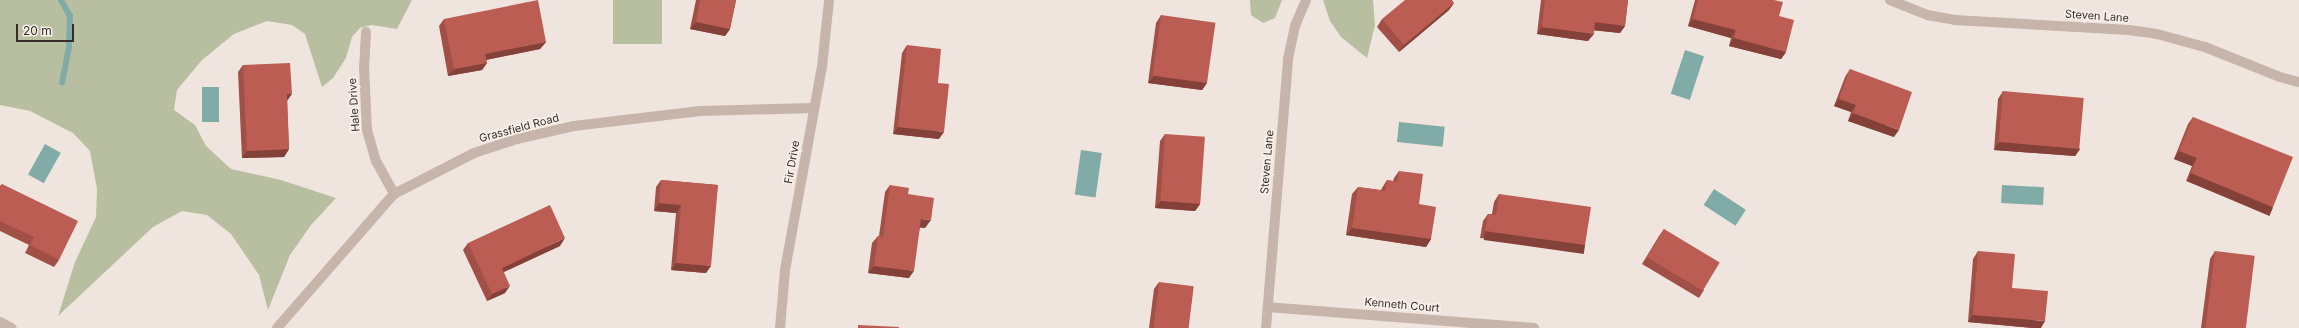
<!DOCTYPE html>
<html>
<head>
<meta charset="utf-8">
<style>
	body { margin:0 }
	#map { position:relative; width:2299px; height:328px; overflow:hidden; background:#f0e5de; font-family:Inter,sans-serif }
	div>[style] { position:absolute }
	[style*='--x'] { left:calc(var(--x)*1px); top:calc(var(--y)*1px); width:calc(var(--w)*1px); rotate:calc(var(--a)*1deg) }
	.green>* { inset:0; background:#b8bea0; transform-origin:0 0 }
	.water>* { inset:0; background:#80aba7; transform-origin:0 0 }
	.stream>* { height:6px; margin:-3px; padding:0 3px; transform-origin:3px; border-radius:3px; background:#80aba7 }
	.street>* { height:10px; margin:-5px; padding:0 5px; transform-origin:5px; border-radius:5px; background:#c7b4ab }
	.wall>* { inset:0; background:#a15047 }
	.shaded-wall>* { inset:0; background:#834139; transform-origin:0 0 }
	.building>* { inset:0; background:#bb5d52; transform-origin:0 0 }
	span { translate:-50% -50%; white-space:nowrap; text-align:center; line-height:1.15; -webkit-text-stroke:3.5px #f8f0ea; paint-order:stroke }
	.street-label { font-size:11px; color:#362c2a }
	.scale { position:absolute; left:16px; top:24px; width:58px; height:18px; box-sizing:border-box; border:2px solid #362c2a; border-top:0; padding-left:5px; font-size:12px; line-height:14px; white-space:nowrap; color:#362c2a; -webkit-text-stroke:3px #f8f0ea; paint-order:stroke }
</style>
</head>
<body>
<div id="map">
	<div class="green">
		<div style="clip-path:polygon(0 0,412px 0,397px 29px,372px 25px,360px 28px,352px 37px,346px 58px,333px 78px,322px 87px,305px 34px,292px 25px,267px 21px,234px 34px,202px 60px,177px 90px,174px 110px,195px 125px,206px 146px,231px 169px,281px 180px,336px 198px,311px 225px,290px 255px,268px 310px,259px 275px,231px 234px,207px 215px,182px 211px,153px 227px,58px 316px,75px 262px,96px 217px,97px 189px,90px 151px,73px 133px,30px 111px,0 105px)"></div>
		<div style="left:613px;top:0;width:49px;height:44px"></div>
		<div style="clip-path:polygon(1250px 0,1282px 0,1275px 18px,1263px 23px,1251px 15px)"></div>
		<div style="clip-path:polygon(1323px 0,1373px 0,1375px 25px,1367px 58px,1341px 37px,1330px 21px)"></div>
	</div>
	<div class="water">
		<div style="left:1685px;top:50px;width:20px;height:46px;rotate:18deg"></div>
		<div style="left:202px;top:87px;width:17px;height:35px"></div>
		<div style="left:1399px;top:122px;width:46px;height:20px;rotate:6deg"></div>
		<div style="left:45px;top:144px;width:18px;height:35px;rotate:29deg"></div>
		<div style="left:1081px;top:150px;width:21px;height:45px;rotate:8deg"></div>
		<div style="left:2002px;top:185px;width:42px;height:18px;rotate:3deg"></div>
		<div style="left:1714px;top:189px;width:38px;height:19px;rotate:33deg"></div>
	</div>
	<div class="stream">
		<div style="--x:61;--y:0;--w:18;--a:61"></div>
		<div style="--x:70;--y:16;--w:31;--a:92"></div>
		<div style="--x:69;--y:47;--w:36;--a:101"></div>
	</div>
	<div class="street">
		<div style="--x:1890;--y:0;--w:40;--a:22"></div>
		<div style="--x:1927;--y:15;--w:28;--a:10"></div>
		<div style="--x:1955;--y:20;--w:174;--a:3.3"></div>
		<div style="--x:2129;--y:30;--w:28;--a:8"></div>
		<div style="--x:2157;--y:34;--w:50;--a:15.2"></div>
		<div style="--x:2205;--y:47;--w:81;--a:21.8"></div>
		<div style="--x:2280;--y:77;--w:20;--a:15"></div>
		<div style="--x:366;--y:32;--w:35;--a:93"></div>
		<div style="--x:364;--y:67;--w:63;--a:87.3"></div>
		<div style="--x:367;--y:130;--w:32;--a:74"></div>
		<div style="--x:376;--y:161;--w:38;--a:61"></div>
		<div style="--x:1268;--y:307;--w:267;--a:4.5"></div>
		<div style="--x:0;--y:322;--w:13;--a:27"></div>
		<div style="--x:277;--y:328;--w:178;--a:-48.9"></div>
		<div style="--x:394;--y:194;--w:90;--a:-27.1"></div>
		<div style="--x:474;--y:153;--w:45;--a:-18"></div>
		<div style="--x:517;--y:139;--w:58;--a:-12.8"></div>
		<div style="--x:574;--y:126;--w:127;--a:-6.8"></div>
		<div style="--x:700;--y:111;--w:113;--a:-1.5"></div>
		<div style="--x:780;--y:328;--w:58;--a:-85.1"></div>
		<div style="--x:785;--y:270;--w:206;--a:-79.7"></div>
		<div style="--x:822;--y:67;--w:67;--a:-84"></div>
		<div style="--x:1266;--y:328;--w:270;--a:-85.3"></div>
		<div style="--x:1288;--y:59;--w:34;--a:-78"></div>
		<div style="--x:1295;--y:26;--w:28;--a:-67"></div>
	</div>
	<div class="wall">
		<div style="clip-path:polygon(696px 0,736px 0,730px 29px,725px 36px,690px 29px)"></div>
		<div style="clip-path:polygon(1541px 0,1628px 0,1625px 26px,1620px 33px,1594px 30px,1588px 41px,1537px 34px)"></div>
		<div style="clip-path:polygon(1695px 0,1774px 0,1779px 16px,1786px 52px,1781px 59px,1729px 46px,1731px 38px,1688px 26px)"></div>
		<div style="clip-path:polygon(1454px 3px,1449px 10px,1399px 52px,1377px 27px,1382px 19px)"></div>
		<div style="clip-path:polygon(1161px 15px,1207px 83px,1202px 90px,1148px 83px,1156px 23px)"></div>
		<div style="clip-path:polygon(444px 19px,546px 42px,540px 49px,486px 60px,487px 63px,482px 70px,448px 76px,439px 26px)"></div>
		<div style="clip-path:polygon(907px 45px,938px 83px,939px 139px,893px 134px,902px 53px)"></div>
		<div style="clip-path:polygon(243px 65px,287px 101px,289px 149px,284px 157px,242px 158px,238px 72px)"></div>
		<div style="clip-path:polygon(1850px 69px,1894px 137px,1848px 121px,1851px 112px,1834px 106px,1845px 77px)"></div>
		<div style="clip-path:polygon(2003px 91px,2080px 149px,2075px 156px,1994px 150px,1998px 99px)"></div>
		<div style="clip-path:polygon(2193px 117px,2273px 207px,2268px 214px,2186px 181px,2192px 166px,2174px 159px,2188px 124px)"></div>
		<div style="clip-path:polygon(1165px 134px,1200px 204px,1195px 211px,1155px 208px,1160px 141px)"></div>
		<div style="clip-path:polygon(1399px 171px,1419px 204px,1431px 239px,1426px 247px,1346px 235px,1352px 194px,1358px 187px,1381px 190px,1382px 188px,1387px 180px,1393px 181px,1394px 178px)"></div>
		<div style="clip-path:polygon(661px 180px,718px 185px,706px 273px,671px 270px,676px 213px,654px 211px,656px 187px)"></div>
		<div style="clip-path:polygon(2px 184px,59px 260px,54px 267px,25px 253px,29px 245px,0 231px,0 186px)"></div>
		<div style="clip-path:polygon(890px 185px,908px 194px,925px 228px,920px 227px,909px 278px,868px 273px,872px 243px,878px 236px,879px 236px,885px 192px)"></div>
		<div style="clip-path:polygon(1499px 194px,1585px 245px,1580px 252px,1480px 238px,1483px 221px,1488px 214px,1492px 214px,1494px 202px)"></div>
		<div style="clip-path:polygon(1664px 229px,1704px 290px,1699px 298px,1642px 264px,1659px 236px)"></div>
		<div style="clip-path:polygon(468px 243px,560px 246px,504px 272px,505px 293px,487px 301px,463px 250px)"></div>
		<div style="clip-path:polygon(1978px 251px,2012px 288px,2041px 328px,2033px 328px,1968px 322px,1973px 259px)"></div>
		<div style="clip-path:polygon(2215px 251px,2245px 328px,2201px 328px,2210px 259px)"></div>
		<div style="clip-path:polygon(1159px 282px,1188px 328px,1149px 328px,1154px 289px)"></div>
	</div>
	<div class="shaded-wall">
		<div style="clip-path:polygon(1454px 3px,1449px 10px,1399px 52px,1404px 45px)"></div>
		<div style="clip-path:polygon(1693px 19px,1736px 30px,1731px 38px,1688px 26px)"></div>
		<div style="clip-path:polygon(696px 22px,730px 29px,725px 36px,690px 29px)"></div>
		<div style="clip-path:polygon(1595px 22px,1625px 26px,1620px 33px,1590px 30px)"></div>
		<div style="clip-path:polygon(1542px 27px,1594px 34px,1588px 41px,1537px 34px)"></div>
		<div style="clip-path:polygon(1734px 38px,1786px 52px,1781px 59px,1729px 46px)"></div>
		<div style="clip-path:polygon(546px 42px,540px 49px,480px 61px,485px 54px)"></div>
		<div style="clip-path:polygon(487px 63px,482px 70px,448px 76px,454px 69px)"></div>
		<div style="clip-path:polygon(1154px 76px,1207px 83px,1202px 90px,1148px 83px)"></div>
		<div style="clip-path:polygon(287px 94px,292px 94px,287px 101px)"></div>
		<div style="clip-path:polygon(1839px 99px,1856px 105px,1851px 112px,1834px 106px)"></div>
		<div style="clip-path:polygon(1853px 113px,1899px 130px,1894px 137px,1848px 121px)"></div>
		<div style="clip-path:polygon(898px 127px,944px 132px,939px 139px,893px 134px)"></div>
		<div style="clip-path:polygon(1999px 142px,2080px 149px,2075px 156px,1994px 150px)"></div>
		<div style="clip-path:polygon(289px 149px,284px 157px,242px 158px,247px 151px)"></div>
		<div style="clip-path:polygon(2179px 151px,2197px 158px,2192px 166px,2174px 159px)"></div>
		<div style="left:2191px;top:173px;width:89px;height:9px;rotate:23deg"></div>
		<div style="clip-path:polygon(1161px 201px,1200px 204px,1195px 211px,1155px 208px)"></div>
		<div style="clip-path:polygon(659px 203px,681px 205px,676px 213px,654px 211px)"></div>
		<div style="clip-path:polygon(921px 219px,931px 220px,925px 228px,916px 227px)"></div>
		<div style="clip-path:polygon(1352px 228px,1431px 239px,1426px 247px,1346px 235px)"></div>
		<div style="left:1485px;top:231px;width:101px;height:9px;rotate:8deg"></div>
		<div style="clip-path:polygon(565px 238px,560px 246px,497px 275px,502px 268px)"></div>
		<div style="clip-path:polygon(676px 263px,711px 266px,706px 273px,671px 270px)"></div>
		<div style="clip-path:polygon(874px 266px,914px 271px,909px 278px,868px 273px)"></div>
		<div style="clip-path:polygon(510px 286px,505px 293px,487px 301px,492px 294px)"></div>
		<div style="clip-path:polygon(1973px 315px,2045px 321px,2041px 328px,2033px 328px,1968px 322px)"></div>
	</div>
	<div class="building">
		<div style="clip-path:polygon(538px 0,546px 42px,485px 54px,487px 63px,454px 69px,444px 19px)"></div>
		<div style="clip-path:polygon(700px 0,736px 0,730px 29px,696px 22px)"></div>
		<div style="clip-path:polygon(1405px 0,1452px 0,1454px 3px,1404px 45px,1382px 19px)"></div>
		<div style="clip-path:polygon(1545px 0,1628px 0,1625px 26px,1595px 22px,1594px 34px,1542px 27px)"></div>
		<div style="clip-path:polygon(1698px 0,1774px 0,1783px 2px,1779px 16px,1794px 20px,1786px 52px,1734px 38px,1736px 30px,1693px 19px)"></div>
		<div style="left:1161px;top:15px;width:55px;height:61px;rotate:8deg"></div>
		<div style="clip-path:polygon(907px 45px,941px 49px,938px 83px,949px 84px,944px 132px,898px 127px)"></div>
		<div style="clip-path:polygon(290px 63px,292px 94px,287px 94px,289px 149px,247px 151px,243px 65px)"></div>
		<div style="clip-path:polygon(1850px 69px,1912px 92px,1899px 130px,1853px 113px,1856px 105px,1839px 99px)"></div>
		<div style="left:2003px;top:91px;width:81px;height:51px;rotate:5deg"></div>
		<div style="clip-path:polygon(2193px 117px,2293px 157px,2273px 207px,2191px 173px,2197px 158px,2179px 151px)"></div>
		<div style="left:1165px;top:134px;width:40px;height:67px;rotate:4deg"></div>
		<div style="clip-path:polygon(1399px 171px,1423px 174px,1419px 204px,1436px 207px,1431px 239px,1352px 228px,1358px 187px,1385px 191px,1387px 180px,1397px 182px)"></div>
		<div style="clip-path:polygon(661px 180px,718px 185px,711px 266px,676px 263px,681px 205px,659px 203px)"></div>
		<div style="clip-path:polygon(2px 184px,78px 221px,59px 260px,30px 245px,34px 237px,0 221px,0 188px)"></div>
		<div style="clip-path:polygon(890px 185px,909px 188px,908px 194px,934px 198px,931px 220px,921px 219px,914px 271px,874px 266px,878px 236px,883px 237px)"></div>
		<div style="clip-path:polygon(1499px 194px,1591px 207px,1585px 245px,1485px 231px,1488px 214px,1496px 215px)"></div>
		<div style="clip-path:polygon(550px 205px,565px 238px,502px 268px,510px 286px,492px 294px,468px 243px)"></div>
		<div style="left:1664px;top:229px;width:65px;height:33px;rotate:31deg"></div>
		<div style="clip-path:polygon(1978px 251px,2015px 254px,2012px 288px,2048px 291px,2045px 321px,1973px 315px)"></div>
		<div style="left:2215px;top:251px;width:40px;height:78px;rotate:7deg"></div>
		<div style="left:1159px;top:282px;width:35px;height:46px;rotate:7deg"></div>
		<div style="clip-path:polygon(858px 325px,899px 327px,899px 328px,858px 328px)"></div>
	</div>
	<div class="street-label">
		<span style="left:2097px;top:16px;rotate:4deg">Steven Lane</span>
		<span style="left:354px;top:105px;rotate:-94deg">Hale Drive</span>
		<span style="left:519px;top:128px;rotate:-15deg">Grassfield Road</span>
		<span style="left:792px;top:162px;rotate:-80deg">Fir Drive</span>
		<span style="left:1267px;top:162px;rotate:-85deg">Steven Lane</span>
		<span style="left:1402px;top:305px;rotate:5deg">Kenneth Court</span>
	</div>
	<div class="scale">20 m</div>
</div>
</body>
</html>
